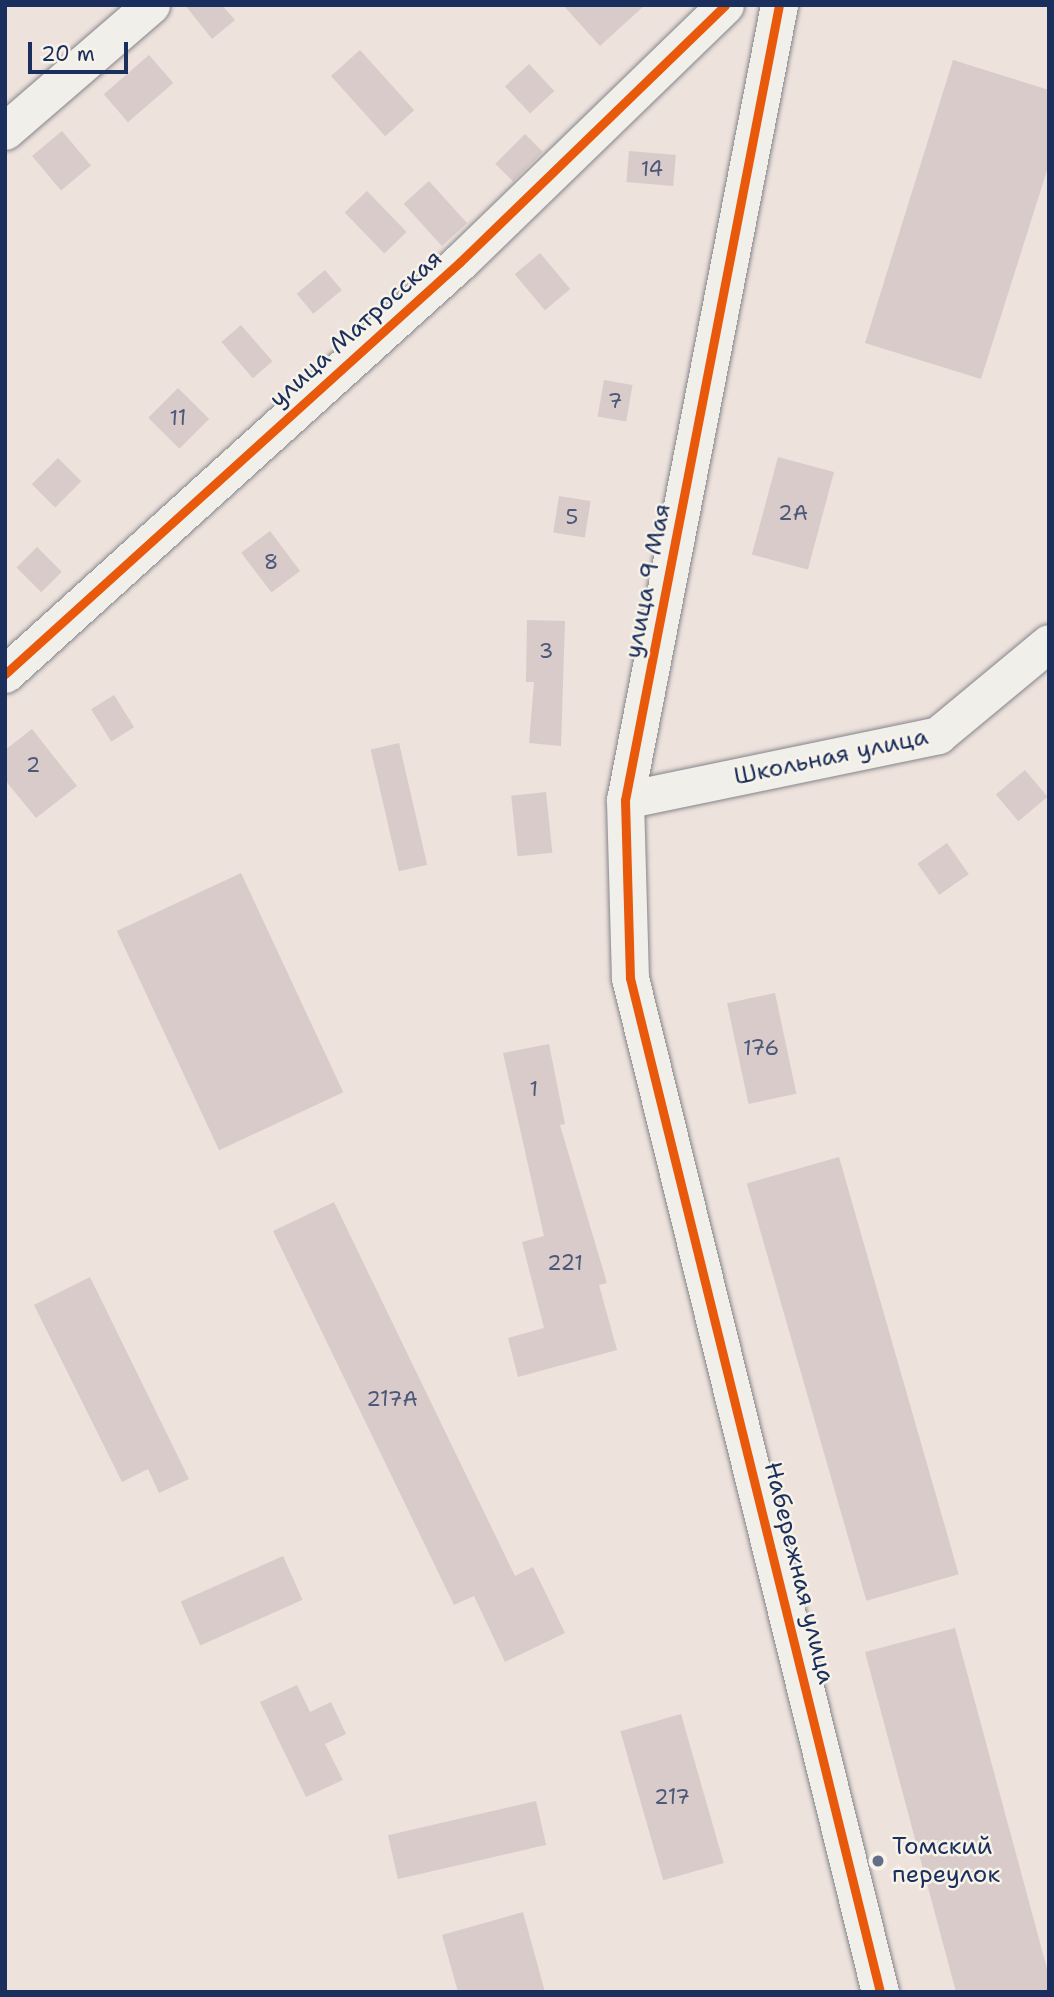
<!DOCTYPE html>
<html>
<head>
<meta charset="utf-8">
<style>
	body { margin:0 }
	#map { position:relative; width:1054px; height:1997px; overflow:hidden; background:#ede2dc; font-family:"Shantell Sans",sans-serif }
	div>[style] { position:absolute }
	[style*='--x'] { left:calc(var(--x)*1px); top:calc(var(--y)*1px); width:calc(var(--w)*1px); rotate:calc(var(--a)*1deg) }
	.building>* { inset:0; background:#d9cbc9; transform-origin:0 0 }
	.roads { filter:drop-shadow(0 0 2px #86848b) drop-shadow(0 0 2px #86848b) }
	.minor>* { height:37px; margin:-18.5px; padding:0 18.5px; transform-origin:18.5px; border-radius:18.5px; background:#f1efea }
	.cycleway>* { height:9px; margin:-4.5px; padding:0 4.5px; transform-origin:4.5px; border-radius:4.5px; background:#e8590c }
	.dots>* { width:19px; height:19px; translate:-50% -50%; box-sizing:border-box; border:4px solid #f7f3e8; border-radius:50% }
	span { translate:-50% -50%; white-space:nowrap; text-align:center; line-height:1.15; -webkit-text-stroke:5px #f7f3e8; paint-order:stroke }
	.number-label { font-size:21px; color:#4c587a }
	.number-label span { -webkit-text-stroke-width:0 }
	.street-label { font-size:24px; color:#1b2f5e }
	.poi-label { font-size:24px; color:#1b2f5e }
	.left { translate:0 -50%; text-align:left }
	.frame { position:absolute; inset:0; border:7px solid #1b2f5e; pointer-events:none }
	.scale { position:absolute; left:28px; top:42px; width:100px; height:32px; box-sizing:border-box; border:4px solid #1b2f5e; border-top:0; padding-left:9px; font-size:21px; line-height:24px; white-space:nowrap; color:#1b2f5e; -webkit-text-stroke:5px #f7f3e8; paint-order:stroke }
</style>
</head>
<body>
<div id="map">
	<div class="building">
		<div style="clip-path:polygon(185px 5px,222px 5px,235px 20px,212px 39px)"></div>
		<div style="clip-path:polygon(563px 5px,645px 5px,600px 46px)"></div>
		<div style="left:360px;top:50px;width:81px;height:39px;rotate:48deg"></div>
		<div style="left:149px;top:55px;width:37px;height:60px;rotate:49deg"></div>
		<div style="clip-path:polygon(953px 60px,1049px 90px,1049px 164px,981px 379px,865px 343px)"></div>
		<div style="left:529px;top:64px;width:37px;height:33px;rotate:47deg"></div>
		<div style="left:62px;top:131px;width:45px;height:39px;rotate:50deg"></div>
		<div style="left:525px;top:134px;width:25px;height:42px;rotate:45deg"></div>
		<div style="left:629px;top:151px;width:47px;height:31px;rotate:5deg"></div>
		<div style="left:429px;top:181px;width:57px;height:34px;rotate:48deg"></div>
		<div style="left:367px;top:191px;width:57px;height:31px;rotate:46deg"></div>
		<div style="left:540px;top:253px;width:47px;height:33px;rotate:50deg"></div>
		<div style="left:325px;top:270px;width:26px;height:37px;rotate:50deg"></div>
		<div style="left:241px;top:325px;width:48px;height:26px;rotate:49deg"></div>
		<div style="left:604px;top:380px;width:29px;height:37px;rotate:10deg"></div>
		<div style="left:178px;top:388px;width:44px;height:42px;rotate:45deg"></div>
		<div style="left:778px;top:457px;width:58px;height:101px;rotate:15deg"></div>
		<div style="left:58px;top:458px;width:33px;height:37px;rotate:45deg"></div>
		<div style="left:559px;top:496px;width:32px;height:37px;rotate:9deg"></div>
		<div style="left:270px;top:531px;width:50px;height:36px;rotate:53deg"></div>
		<div style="left:37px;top:547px;width:35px;height:29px;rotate:45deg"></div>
		<div style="clip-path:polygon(527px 620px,565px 621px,561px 746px,529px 743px,534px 682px,526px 682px)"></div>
		<div style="left:114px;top:695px;width:38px;height:27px;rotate:58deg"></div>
		<div style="clip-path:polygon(32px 729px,77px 786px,36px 818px,5px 780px,5px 750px)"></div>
		<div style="left:399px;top:743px;width:125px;height:29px;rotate:77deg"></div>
		<div style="left:1025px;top:770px;width:35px;height:38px;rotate:50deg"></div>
		<div style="left:546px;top:792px;width:61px;height:35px;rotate:84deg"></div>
		<div style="left:947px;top:843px;width:38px;height:36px;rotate:55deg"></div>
		<div style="left:241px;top:873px;width:242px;height:137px;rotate:65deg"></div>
		<div style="left:775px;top:993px;width:103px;height:49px;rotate:78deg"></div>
		<div style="clip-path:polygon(549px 1044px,565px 1124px,560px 1125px,607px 1283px,599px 1285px,617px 1350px,518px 1377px,508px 1338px,544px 1328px,522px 1242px,544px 1236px,503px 1053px)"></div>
		<div style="left:839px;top:1157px;width:434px;height:96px;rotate:74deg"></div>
		<div style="clip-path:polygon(334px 1202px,515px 1576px,533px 1567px,565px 1633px,505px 1662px,474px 1596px,454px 1605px,273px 1231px)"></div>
		<div style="clip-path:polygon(90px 1277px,189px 1479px,159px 1493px,148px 1469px,122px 1482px,34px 1305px)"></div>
		<div style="left:283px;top:1556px;width:48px;height:112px;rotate:66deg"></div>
		<div style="clip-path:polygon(955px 1628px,1049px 1976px,1049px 1992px,956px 1992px,865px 1652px)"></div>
		<div style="clip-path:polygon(297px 1685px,310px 1712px,331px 1702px,346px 1734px,325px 1744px,343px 1780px,306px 1797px,260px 1702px)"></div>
		<div style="left:681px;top:1714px;width:155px;height:63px;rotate:74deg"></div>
		<div style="left:536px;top:1801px;width:45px;height:152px;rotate:77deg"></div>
		<div style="clip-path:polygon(523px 1912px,545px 1992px,458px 1992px,442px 1935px)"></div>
	</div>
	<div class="roads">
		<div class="minor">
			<div style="--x:779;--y:5;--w:810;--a:100.96"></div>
			<div style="--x:625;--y:800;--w:178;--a:88.4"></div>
			<div style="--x:630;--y:978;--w:1044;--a:76.15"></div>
			<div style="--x:5;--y:131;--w:193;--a:-40.8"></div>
			<div style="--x:5;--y:674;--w:614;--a:-42.16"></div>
			<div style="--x:460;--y:262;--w:369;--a:-44.1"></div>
			<div style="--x:625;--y:800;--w:320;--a:-11.7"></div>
			<div style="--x:938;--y:735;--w:144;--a:-39.7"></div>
		</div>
	</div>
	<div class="cycleway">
		<div style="--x:779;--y:5;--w:810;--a:100.96"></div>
		<div style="--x:625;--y:800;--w:178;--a:88.4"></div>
		<div style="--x:630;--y:978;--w:1044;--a:76.15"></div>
		<div style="--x:5;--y:674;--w:614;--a:-42.16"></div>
		<div style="--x:460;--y:262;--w:369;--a:-44.1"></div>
	</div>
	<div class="dots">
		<div style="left:878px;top:1861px;background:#646e8a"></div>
	</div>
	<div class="number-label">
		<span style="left:652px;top:169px">14</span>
		<span style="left:615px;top:401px">7</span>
		<span style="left:178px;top:418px">11</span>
		<span style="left:793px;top:513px">2А</span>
		<span style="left:572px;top:517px">5</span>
		<span style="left:271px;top:562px">8</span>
		<span style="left:546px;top:651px">3</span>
		<span style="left:33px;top:765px">2</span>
		<span style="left:761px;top:1048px">176</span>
		<span style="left:534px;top:1089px">1</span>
		<span style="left:565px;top:1263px">221</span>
		<span style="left:392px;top:1399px">217А</span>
		<span style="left:672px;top:1797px">217</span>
	</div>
	<div class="street-label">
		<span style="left:356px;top:329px;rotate:-42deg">улица Матросская</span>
		<span style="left:648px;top:581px;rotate:-79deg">улица 9 Мая</span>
		<span style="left:831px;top:757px;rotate:-12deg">Школьная улица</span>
		<span style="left:799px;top:1573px;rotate:76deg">Набережная улица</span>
	</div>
	<div class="poi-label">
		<span class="left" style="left:892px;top:1861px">Томский<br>переулок</span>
	</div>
	<div class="frame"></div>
	<div class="scale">20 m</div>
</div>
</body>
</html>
